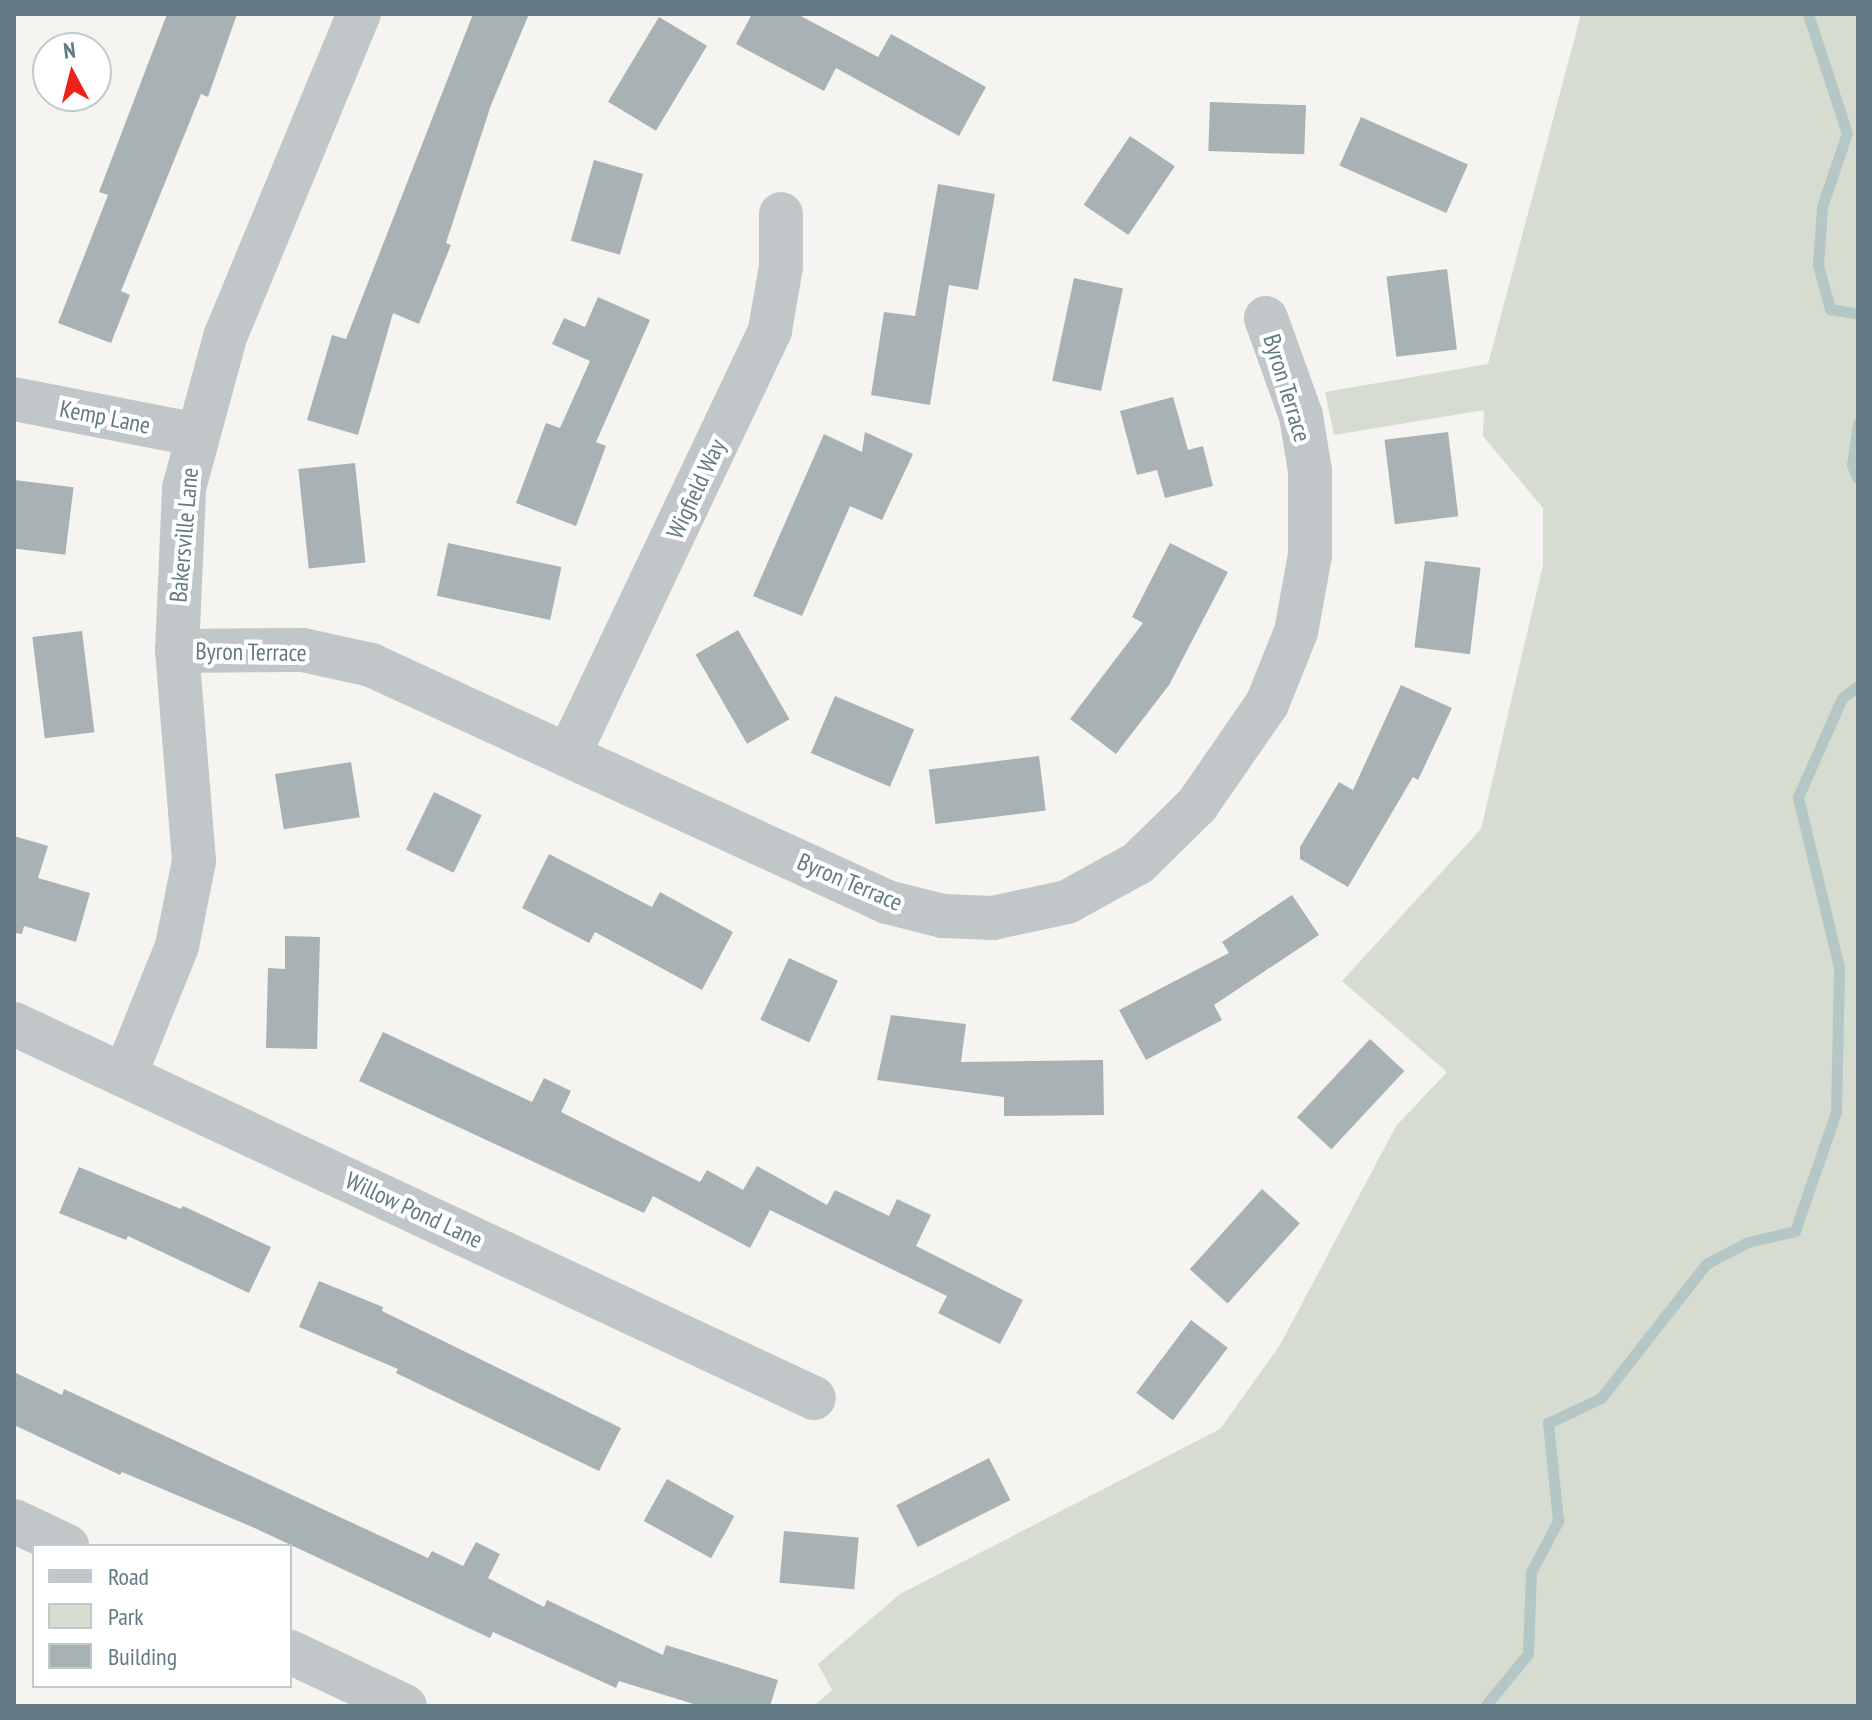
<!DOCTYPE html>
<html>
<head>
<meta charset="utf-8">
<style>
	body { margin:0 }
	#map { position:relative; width:1872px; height:1720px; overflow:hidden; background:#f5f4f0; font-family:"PT Sans Narrow",sans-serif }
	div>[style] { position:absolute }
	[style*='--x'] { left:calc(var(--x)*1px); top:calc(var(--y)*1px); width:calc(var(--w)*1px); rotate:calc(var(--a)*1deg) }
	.green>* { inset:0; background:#d7dcd1 }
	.stream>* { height:11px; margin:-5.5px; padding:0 5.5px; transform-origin:5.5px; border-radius:5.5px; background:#b4c6c6 }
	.building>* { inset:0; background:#a8b2b5; transform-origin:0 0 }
	.minor>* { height:44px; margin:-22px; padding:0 22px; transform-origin:22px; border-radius:22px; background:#c1c6c8 }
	span { translate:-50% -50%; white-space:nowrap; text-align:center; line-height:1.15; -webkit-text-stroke:8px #fff; paint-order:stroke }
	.street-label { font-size:24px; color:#627a83 }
	.frame { position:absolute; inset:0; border:16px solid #627a83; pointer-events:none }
	.legend { position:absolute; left:32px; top:1544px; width:260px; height:144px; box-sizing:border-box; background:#fff; border:2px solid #c0cacd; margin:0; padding:10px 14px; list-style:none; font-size:24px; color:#627a83 }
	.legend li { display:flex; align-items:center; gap:16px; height:40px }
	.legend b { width:40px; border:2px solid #c0cacd }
	.north { position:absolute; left:32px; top:32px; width:80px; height:80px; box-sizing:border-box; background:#fff; border:2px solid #c0cacd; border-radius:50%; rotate:353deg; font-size:22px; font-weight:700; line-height:32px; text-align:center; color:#627a83 }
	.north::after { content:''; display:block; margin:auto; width:28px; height:36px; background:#ec2219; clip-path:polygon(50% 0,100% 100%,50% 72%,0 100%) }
</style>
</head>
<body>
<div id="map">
	<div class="green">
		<div style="clip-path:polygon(1581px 14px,1858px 14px,1858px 1706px,814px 1706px,832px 1690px,818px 1664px,900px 1594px,1220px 1429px,1280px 1345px,1396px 1126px,1447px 1072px,1342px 981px,1481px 829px,1543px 565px,1543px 508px,1483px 436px,1484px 410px,1334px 435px,1325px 392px,1488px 364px)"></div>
	</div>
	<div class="stream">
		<div style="--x:1808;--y:14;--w:125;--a:71.9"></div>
		<div style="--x:1847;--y:133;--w:78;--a:108.7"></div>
		<div style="--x:1822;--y:207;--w:58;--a:93.9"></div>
		<div style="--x:1818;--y:265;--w:46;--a:74.7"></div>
		<div style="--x:1830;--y:309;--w:28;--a:10"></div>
		<div style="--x:1858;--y:424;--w:41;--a:98.3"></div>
		<div style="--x:1852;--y:465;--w:15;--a:67"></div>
		<div style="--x:1485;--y:1706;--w:67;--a:-50.4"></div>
		<div style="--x:1528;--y:1654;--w:82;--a:-87.9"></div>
		<div style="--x:1531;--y:1572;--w:58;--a:-62.1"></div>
		<div style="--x:1558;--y:1521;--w:99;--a:-95.8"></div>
		<div style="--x:1548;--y:1423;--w:59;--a:-25.3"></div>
		<div style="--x:1601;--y:1398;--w:170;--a:-51.9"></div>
		<div style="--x:1706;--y:1264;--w:47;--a:-27.6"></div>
		<div style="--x:1748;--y:1242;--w:48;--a:-13.2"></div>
		<div style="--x:1795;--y:1231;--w:126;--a:-71"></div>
		<div style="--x:1836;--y:1112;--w:145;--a:-88.8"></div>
		<div style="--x:1839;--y:967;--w:175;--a:-103.6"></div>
		<div style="--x:1798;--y:797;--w:108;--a:-66"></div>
		<div style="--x:1842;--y:698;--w:20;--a:-37"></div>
	</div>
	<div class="building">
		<div style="clip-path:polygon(167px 14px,237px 14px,208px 97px,201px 94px,121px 291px,130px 295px,111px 343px,58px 323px,108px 195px,99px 192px)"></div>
		<div style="clip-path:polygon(473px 14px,529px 14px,491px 105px,446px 243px,451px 245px,419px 324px,393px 313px,358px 435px,307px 420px,332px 335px,346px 339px)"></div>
		<div style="clip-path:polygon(752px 14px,797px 14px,878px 57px,891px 34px,986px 87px,959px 136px,836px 68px,824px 91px,736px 44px)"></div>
		<div style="left:659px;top:17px;width:56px;height:99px;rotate:31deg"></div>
		<div style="left:1210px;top:102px;width:96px;height:49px;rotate:2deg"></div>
		<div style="left:1361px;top:117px;width:117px;height:53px;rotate:24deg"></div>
		<div style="left:1130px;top:136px;width:54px;height:83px;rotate:34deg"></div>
		<div style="left:594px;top:160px;width:51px;height:84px;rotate:16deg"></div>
		<div style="clip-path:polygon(938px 184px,995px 194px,978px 290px,949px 285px,930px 405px,871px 395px,884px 312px,915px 316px)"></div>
		<div style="left:1447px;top:269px;width:81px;height:61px;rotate:83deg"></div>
		<div style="left:1074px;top:278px;width:50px;height:105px;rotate:12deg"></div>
		<div style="clip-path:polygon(598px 297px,650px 320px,596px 442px,606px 446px,576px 526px,516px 503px,546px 423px,560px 428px,590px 361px,552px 344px,564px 318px,585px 327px)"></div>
		<div style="clip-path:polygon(1173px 397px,1188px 450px,1203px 446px,1213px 486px,1165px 498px,1157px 470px,1137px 475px,1120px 411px)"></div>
		<div style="clip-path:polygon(865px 432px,913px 454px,882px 520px,850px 506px,802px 616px,753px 596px,824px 434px,862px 452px)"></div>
		<div style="left:1448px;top:432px;width:85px;height:64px;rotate:83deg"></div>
		<div style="left:355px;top:463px;width:100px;height:57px;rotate:84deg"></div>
		<div style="left:14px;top:480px;width:60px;height:68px;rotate:7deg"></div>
		<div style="left:448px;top:543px;width:116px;height:54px;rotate:12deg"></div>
		<div style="clip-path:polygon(1170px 543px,1228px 572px,1169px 685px,1116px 754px,1070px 719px,1143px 623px,1132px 617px)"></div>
		<div style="left:1425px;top:561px;width:56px;height:87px;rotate:7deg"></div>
		<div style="left:738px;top:630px;width:103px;height:49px;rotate:60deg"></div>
		<div style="left:82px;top:631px;width:102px;height:50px;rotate:83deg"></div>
		<div style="clip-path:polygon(1401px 685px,1452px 708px,1418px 780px,1413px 777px,1348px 887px,1300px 859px,1300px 847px,1339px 782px,1353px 790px)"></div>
		<div style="left:835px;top:696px;width:86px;height:62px;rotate:23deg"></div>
		<div style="left:1039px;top:756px;width:55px;height:111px;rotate:83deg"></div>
		<div style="left:351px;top:762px;width:56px;height:77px;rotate:81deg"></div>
		<div style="left:434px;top:792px;width:53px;height:64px;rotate:26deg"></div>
		<div style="clip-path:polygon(14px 836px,48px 846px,38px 878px,90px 893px,76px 942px,24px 926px,22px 934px,14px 933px)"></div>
		<div style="clip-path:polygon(549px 854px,652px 907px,660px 892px,733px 932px,702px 990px,595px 932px,589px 943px,522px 908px)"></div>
		<div style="clip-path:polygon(1292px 895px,1319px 935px,1214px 1005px,1222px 1020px,1146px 1060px,1119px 1010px,1229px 953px,1222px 942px)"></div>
		<div style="clip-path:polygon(285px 936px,320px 937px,317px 1049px,266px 1048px,268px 968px,285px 969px)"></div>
		<div style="left:789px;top:958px;width:54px;height:68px;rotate:25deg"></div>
		<div style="clip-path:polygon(891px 1015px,966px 1024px,961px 1062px,1103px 1060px,1104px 1115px,1004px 1116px,1004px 1097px,877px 1080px)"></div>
		<div style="clip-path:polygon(383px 1032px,532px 1102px,544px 1078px,571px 1091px,561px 1112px,700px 1182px,707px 1170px,743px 1190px,757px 1166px,827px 1205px,835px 1190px,889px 1216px,897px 1199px,931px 1215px,916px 1246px,1023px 1300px,1000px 1344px,938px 1313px,947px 1296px,770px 1210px,750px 1248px,653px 1196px,644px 1213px,359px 1081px)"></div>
		<div style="left:1370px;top:1039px;width:47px;height:107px;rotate:43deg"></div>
		<div style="clip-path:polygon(79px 1167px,181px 1209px,183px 1206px,271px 1247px,249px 1293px,128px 1236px,126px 1240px,59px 1213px)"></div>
		<div style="left:1262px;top:1189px;width:51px;height:108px;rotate:42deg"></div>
		<div style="clip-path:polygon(319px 1281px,383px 1307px,382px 1311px,621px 1428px,599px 1471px,396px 1373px,398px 1369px,299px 1327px)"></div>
		<div style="left:1191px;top:1320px;width:46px;height:91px;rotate:37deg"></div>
		<div style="clip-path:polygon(14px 1372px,62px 1395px,64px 1389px,428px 1558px,432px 1551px,463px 1566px,476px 1542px,500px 1554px,488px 1578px,544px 1607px,547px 1600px,663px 1655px,666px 1645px,778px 1680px,770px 1706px,700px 1706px,619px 1681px,616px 1688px,493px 1632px,490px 1638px,250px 1526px,122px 1472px,120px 1475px,14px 1425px)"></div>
		<div style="left:989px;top:1458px;width:47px;height:104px;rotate:63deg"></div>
		<div style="left:667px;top:1479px;width:77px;height:48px;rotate:29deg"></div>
		<div style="left:784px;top:1531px;width:75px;height:52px;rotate:5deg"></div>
	</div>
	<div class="minor">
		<div style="--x:14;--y:399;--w:187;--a:11.1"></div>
		<div style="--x:177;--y:651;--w:126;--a:-0.5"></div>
		<div style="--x:303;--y:650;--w:70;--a:12.4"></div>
		<div style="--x:371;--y:665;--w:568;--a:24.67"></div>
		<div style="--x:887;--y:902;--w:58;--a:14"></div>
		<div style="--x:943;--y:916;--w:50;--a:2.3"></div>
		<div style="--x:993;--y:918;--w:76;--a:-12.2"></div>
		<div style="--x:1067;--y:902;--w:81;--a:-28.8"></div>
		<div style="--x:1138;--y:863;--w:83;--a:-44.5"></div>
		<div style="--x:1197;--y:805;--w:123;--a:-55.3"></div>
		<div style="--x:1267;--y:704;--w:78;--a:-68.1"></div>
		<div style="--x:1296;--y:632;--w:78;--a:-79.7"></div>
		<div style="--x:1310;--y:555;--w:84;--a:-90"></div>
		<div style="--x:1310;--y:471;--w:56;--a:-99.3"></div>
		<div style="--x:1301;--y:416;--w:104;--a:-109.7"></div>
		<div style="--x:570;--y:752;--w:467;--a:-64.6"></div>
		<div style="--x:770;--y:330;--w:65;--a:-80.2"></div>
		<div style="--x:781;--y:266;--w:52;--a:-90"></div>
		<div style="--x:14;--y:1024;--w:883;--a:25.06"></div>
		<div style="--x:125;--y:1075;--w:139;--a:-68"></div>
		<div style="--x:177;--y:946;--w:87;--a:-78.7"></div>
		<div style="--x:194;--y:861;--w:211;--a:-94.6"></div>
		<div style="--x:177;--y:651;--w:163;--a:-87.5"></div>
		<div style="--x:184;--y:488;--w:156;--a:-74.8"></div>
		<div style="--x:225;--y:337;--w:350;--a:-67.5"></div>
		<div style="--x:14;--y:1521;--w:59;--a:25.3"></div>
		<div style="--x:290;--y:1652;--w:127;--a:25.2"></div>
	</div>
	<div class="street-label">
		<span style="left:1287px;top:388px;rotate:73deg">Byron Terrace</span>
		<span style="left:105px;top:417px;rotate:11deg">Kemp Lane</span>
		<span style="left:696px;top:489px;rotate:-65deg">Wigfield Way</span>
		<span style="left:184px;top:535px;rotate:-85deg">Bakersville Lane</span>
		<span style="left:251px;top:652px;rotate:1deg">Byron Terrace</span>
		<span style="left:850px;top:882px;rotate:23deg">Byron Terrace</span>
		<span style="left:414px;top:1210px;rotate:25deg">Willow Pond Lane</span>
	</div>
	<div class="frame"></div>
	<ul class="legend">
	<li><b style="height:10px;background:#c1c6c8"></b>Road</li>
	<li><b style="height:22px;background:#d7dcd1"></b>Park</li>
	<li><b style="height:22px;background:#a8b2b5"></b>Building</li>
	</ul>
	<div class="north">N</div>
</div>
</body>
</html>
